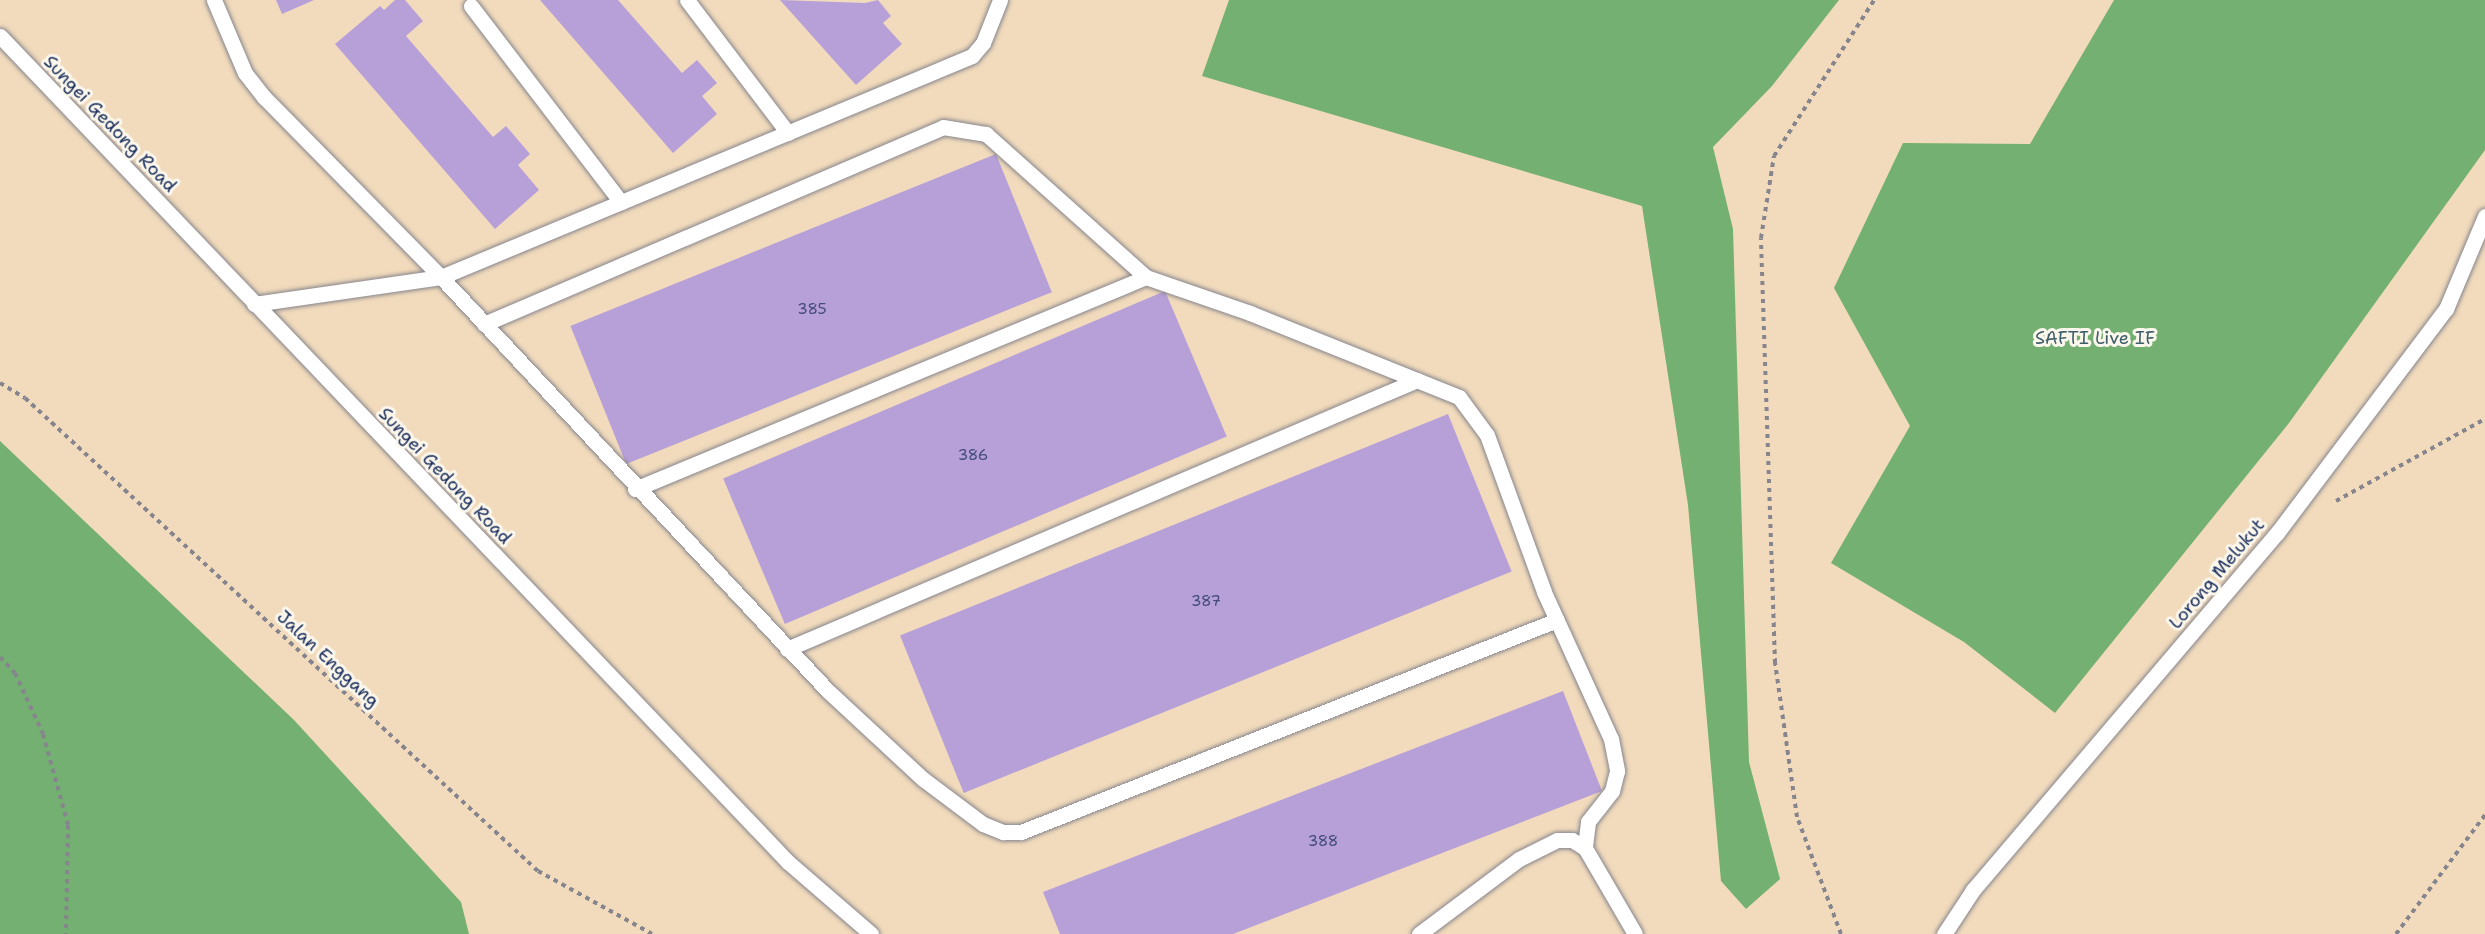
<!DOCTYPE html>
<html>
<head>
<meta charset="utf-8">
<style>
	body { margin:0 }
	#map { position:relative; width:2485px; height:934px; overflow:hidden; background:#f2dbbc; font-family:"Shantell Sans",sans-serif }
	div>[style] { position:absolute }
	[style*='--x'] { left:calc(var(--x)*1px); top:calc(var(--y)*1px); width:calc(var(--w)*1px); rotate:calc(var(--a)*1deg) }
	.forest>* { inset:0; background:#74b071 }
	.building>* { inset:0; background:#b7a0d8; transform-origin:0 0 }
	.path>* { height:4px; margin-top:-2px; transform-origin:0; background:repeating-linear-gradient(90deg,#86858d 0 4.5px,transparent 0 9px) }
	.roads { filter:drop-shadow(0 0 2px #86858d) drop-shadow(0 0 2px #86858d) }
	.lane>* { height:15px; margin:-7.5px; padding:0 7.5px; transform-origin:7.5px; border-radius:7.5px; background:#fff }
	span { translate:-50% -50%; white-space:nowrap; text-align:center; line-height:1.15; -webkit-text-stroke:6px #fbf7ec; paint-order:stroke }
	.number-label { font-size:15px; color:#424b7c }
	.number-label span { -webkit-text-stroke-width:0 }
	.street-label { font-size:18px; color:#1b2f5e }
	.park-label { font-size:18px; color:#3e5e69 }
</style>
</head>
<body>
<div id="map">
	<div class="forest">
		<div style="clip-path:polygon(1229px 0,1839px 0,1772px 86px,1713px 147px,1733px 229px,1749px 762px,1780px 879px,1746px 909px,1721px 881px,1688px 505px,1642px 206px,1202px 76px)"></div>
		<div style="clip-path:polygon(2114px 0,2485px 0,2485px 150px,2289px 423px,2055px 713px,1964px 642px,1831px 563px,1910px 426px,1834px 288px,1903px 143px,2030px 144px)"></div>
		<div style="clip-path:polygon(0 441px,294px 720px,461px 902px,469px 934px,0 934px)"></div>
	</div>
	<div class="building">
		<div style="clip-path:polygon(276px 0,314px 0,282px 14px)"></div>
		<div style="clip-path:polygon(395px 0,405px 0,423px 21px,406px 36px,493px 137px,506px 126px,530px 154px,518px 165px,539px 190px,495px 229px,335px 44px,380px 6px,384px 10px)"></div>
		<div style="clip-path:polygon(540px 0,618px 0,682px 73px,697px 60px,717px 83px,702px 96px,717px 114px,673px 153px)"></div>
		<div style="clip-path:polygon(780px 0,865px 3px,878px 0,891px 16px,883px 23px,902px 44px,856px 85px)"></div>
		<div style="left:996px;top:154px;width:149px;height:459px;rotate:68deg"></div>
		<div style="left:1165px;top:291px;width:158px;height:480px;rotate:67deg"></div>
		<div style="left:1448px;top:414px;width:170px;height:591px;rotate:68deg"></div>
		<div style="clip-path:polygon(1563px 691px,1602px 791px,1233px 934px,1060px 934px,1043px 892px)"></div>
	</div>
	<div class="path">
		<div style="--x:0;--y:383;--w:29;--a:31"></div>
		<div style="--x:25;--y:398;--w:698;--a:42.68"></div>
		<div style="--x:538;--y:871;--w:130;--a:28.9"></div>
		<div style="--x:2336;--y:501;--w:170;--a:-28.8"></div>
		<div style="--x:0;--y:657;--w:22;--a:47"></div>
		<div style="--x:15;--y:673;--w:67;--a:65.3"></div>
		<div style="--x:43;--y:734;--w:94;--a:74.6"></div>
		<div style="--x:68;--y:825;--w:109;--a:91.1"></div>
		<div style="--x:1841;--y:934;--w:125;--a:-110.6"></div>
		<div style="--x:1797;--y:817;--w:156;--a:-98.1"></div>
		<div style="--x:1775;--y:663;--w:425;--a:-91.9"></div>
		<div style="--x:1761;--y:238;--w:83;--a:-81"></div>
		<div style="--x:1774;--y:156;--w:185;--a:-57.3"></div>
		<div style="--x:2396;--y:934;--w:149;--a:-53.2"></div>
	</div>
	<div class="roads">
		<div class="lane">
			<div style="--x:214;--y:0;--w:79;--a:67"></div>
			<div style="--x:245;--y:73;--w:31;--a:52"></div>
			<div style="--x:264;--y:97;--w:252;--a:45.5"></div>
			<div style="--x:441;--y:277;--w:567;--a:46.93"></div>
			<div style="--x:828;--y:691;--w:129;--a:42.8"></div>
			<div style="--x:923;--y:779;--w:75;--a:36.9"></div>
			<div style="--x:983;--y:824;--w:22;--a:22"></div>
			<div style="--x:1003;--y:832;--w:18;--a:0"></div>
			<div style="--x:1021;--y:832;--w:576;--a:-21.58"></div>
			<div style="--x:687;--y:0;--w:167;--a:52.8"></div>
			<div style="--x:471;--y:6;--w:247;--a:52.6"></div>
			<div style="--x:0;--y:36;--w:1142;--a:46.35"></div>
			<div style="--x:788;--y:862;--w:110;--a:40.9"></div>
			<div style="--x:254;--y:304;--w:189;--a:-8.2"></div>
			<div style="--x:441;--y:277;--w:575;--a:-22.6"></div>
			<div style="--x:972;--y:56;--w:17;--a:-50"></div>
			<div style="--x:983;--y:43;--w:46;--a:-68.4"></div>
			<div style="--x:484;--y:324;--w:499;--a:-23.2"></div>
			<div style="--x:943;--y:127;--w:44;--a:9.2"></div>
			<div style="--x:986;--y:134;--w:215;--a:41.8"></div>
			<div style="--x:1146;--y:277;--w:110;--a:19.1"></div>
			<div style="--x:1250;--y:313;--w:225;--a:21.9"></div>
			<div style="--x:1459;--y:397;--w:47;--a:53.6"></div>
			<div style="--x:1487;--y:435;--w:167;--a:70"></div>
			<div style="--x:1544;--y:592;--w:162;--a:65.5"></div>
			<div style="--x:1611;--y:739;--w:33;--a:79"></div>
			<div style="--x:1617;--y:771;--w:21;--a:104"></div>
			<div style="--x:1612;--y:791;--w:39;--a:128"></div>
			<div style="--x:1588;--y:822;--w:26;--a:97"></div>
			<div style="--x:635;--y:489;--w:553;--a:-22.53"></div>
			<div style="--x:787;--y:649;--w:685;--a:-23.12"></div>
			<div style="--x:1419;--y:934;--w:125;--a:-36.9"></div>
			<div style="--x:1519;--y:859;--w:42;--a:-26.6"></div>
			<div style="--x:1557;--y:840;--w:15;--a:0"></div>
			<div style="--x:1572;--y:840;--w:15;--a:32"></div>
			<div style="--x:1585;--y:848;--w:99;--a:59.8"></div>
			<div style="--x:1944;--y:934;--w:53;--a:-56.6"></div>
			<div style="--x:1973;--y:890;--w:469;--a:-49.6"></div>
			<div style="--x:2277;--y:533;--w:281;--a:-53"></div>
			<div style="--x:2446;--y:309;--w:101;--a:-67.2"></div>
		</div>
	</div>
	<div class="number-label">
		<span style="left:812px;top:310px">385</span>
		<span style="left:973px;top:456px">386</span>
		<span style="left:1206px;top:602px">387</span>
		<span style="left:1323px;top:842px">388</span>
	</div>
	<div class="street-label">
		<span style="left:110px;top:124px;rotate:46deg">Sungei Gedong Road</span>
		<span style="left:445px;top:476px;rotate:46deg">Sungei Gedong Road</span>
		<span style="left:2217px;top:574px;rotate:-50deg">Lorong Melukut</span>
		<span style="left:328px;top:659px;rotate:43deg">Jalan Enggang</span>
	</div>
	<div class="park-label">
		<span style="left:2095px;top:338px">SAFTI Live IF</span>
	</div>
</div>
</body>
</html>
